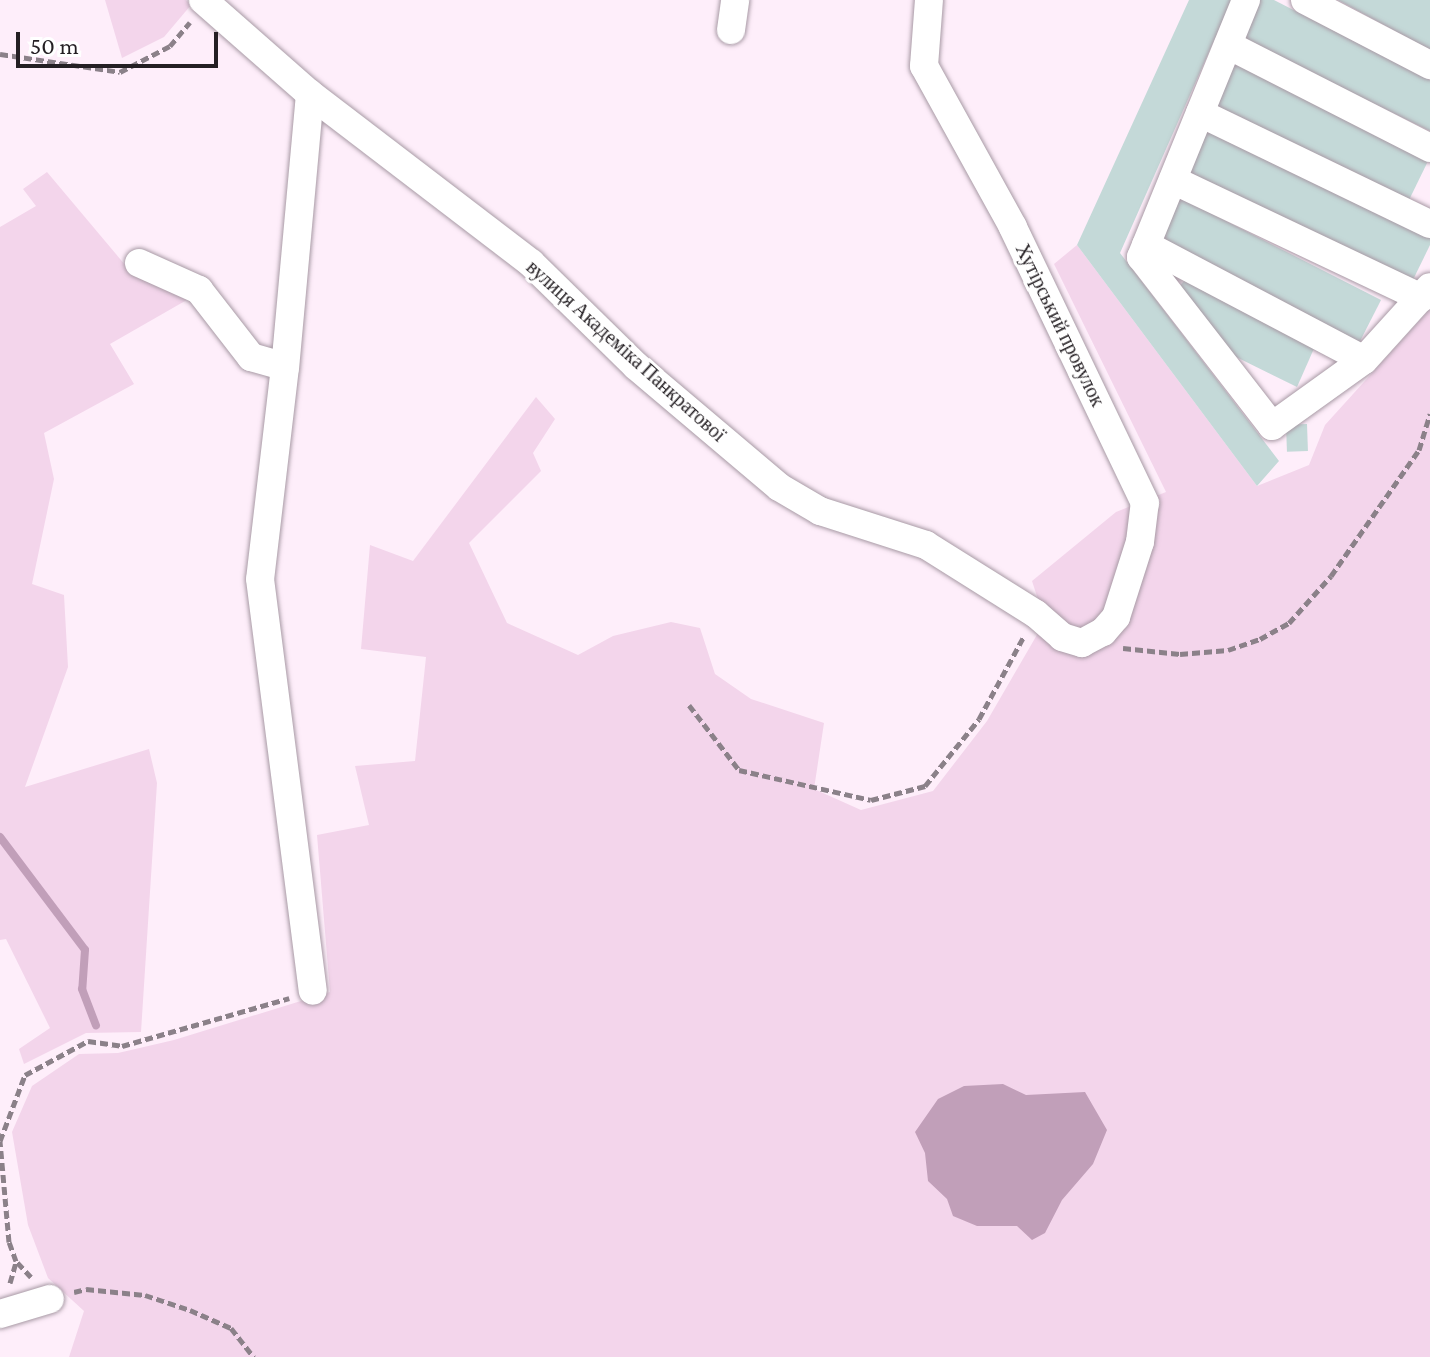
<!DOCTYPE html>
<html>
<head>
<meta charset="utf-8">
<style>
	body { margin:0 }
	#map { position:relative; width:1430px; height:1357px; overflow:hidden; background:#feeefa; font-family:"Crimson Pro",serif }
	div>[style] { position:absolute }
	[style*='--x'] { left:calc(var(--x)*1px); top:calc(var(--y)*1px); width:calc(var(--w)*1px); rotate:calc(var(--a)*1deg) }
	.green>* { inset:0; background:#f3d5eb }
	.water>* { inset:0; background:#c19fb9 }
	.stream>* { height:8px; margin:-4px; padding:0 4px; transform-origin:4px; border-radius:4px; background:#c19fb9 }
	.building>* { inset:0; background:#c4d9d8; transform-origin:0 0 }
	.path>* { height:5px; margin-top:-2.5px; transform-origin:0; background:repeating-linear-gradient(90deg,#8b8189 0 8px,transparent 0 12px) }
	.roads { filter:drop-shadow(0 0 2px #a89aa5) drop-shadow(0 0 2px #a89aa5) }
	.minor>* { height:28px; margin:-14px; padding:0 14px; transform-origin:14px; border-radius:14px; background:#fff }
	span { translate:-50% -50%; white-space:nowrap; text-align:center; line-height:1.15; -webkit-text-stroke:6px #fff; paint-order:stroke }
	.street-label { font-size:20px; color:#241f23 }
	.scale { position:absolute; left:16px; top:32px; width:202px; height:36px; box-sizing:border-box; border:4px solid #241f23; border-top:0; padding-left:10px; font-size:24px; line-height:28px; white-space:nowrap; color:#241f23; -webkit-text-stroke:6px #fff; paint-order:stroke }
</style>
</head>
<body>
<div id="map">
	<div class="green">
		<div style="clip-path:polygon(105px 0,186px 0,191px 5px,164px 37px,122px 58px)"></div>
		<div style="clip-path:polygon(47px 172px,126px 266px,192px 297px,110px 344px,134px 384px,44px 433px,54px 479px,32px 584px,64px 595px,68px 667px,25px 787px,149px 749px,157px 783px,141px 1032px,86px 1033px,24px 1064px,19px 1049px,50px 1028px,6px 939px,0 940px,0 227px,36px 206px,23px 189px)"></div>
		<div style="clip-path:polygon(1077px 245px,1257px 486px,1309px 465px,1325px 425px,1430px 309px,1430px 1357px,69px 1357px,84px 1311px,48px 1278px,28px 1225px,12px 1132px,32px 1086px,79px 1054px,118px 1053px,174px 1040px,330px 992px,317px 835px,369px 825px,355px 766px,415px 761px,426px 657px,361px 649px,370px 545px,413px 561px,536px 397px,555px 419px,533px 453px,541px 471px,469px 543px,507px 623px,578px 655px,613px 636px,671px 622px,700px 628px,715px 674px,751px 699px,824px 723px,814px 789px,861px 810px,933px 791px,987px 721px,1045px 621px,1032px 581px,1116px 512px,1166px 492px,1054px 264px)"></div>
	</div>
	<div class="water">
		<div style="clip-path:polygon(1003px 1084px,1026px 1095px,1085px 1092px,1107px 1130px,1093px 1164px,1062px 1200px,1045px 1233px,1032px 1240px,1017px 1226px,977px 1226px,953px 1216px,947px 1199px,928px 1181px,925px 1153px,915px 1132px,938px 1099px,964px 1086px)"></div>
	</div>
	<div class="stream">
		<div style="--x:0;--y:837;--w:141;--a:53"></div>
		<div style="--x:85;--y:950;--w:39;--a:94"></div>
		<div style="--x:82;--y:989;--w:39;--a:69"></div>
	</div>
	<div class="building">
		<div style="clip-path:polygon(1189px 0,1232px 0,1120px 253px,1279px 461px,1257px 486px,1077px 245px)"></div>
		<div style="clip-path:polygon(1254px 0,1274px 0,1430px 80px,1430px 131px,1241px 39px)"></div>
		<div style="clip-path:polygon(1338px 0,1430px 0,1430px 50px)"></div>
		<div style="left:1236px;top:62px;width:216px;height:49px;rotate:26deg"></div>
		<div style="clip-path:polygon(1208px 126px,1430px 235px,1430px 245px,1410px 286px,1184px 174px)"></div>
		<div style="left:1177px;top:196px;width:229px;height:48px;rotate:27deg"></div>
		<div style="clip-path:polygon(1185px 280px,1316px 344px,1297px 387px,1228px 353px,1175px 291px)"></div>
		<div style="left:1307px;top:424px;width:27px;height:21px;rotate:88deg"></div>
	</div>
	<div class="path">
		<div style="--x:0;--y:54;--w:121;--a:8.5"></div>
		<div style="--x:120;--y:72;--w:56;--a:-27.5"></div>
		<div style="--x:170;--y:46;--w:31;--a:-50"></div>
		<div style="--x:1123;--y:648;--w:57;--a:6"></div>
		<div style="--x:1180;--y:654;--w:48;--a:-4.8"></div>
		<div style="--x:1228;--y:650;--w:34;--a:-19"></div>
		<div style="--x:1260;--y:639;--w:33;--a:-29"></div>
		<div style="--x:1289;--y:623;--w:63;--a:-48.2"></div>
		<div style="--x:1331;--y:576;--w:154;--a:-55.1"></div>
		<div style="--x:1419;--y:450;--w:38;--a:-73"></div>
		<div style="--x:689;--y:705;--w:82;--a:52.4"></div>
		<div style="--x:739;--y:770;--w:135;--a:12.8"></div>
		<div style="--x:871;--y:800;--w:56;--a:-14.5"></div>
		<div style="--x:925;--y:786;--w:86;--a:-51.1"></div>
		<div style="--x:979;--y:719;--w:94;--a:-61.5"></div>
		<div style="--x:31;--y:1277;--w:22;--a:-133"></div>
		<div style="--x:16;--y:1261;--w:20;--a:-110"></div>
		<div style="--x:9;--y:1242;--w:101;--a:-95.1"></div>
		<div style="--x:0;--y:1141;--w:71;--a:-69.3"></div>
		<div style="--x:25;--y:1075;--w:72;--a:-28.4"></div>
		<div style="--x:88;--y:1041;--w:34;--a:8"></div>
		<div style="--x:122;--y:1046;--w:174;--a:-16"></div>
		<div style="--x:10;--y:1283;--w:22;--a:-74"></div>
		<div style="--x:74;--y:1292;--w:12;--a:-14"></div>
		<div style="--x:86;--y:1289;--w:59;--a:5.8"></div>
		<div style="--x:145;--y:1295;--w:47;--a:18.4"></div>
		<div style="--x:190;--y:1310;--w:45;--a:23.7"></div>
		<div style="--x:231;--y:1328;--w:37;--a:52"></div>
	</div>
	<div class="roads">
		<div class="minor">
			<div style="--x:203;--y:0;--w:142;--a:41.3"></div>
			<div style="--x:310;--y:94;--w:278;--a:37.4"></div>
			<div style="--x:531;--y:263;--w:147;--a:44.4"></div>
			<div style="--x:636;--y:366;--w:187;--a:40.2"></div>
			<div style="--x:779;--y:487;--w:48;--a:30.3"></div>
			<div style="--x:820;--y:511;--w:111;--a:17.8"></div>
			<div style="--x:926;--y:545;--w:130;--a:32.1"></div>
			<div style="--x:1036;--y:614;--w:35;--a:41"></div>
			<div style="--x:1062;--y:637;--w:21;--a:17"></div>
			<div style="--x:1082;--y:643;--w:24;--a:-28"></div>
			<div style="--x:1103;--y:632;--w:20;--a:-49"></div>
			<div style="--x:1116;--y:617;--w:79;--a:-72.3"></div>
			<div style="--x:1140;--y:542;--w:39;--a:-83"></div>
			<div style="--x:1145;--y:503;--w:306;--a:-115.6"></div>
			<div style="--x:1013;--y:227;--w:184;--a:-118.9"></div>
			<div style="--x:924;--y:66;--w:66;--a:-85.7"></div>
			<div style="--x:1246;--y:0;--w:278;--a:112.2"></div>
			<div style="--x:1141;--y:257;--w:214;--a:52.2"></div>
			<div style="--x:1272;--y:426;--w:113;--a:-35.7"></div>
			<div style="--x:1364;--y:360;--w:98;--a:-47.9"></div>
			<div style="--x:1305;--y:0;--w:141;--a:27.5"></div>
			<div style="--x:731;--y:30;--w:30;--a:-82"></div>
			<div style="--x:1228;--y:45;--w:227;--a:27"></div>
			<div style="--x:310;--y:94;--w:274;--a:95.2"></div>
			<div style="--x:285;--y:367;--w:213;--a:96.7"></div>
			<div style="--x:260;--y:579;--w:415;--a:82.7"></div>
			<div style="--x:1200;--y:113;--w:255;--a:25.8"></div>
			<div style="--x:1173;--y:180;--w:275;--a:25.4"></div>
			<div style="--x:1146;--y:245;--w:246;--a:27.8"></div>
			<div style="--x:139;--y:263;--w:66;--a:24.2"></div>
			<div style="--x:199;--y:290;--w:85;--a:52.2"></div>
			<div style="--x:251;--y:357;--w:35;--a:16"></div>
			<div style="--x:0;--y:1314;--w:52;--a:-16.7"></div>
		</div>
	</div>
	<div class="street-label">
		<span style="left:1060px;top:325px;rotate:64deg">Хутірський провулок</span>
		<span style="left:626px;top:351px;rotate:42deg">вулиця Академіка Панкратової</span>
	</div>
	<div class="scale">50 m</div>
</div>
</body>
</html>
